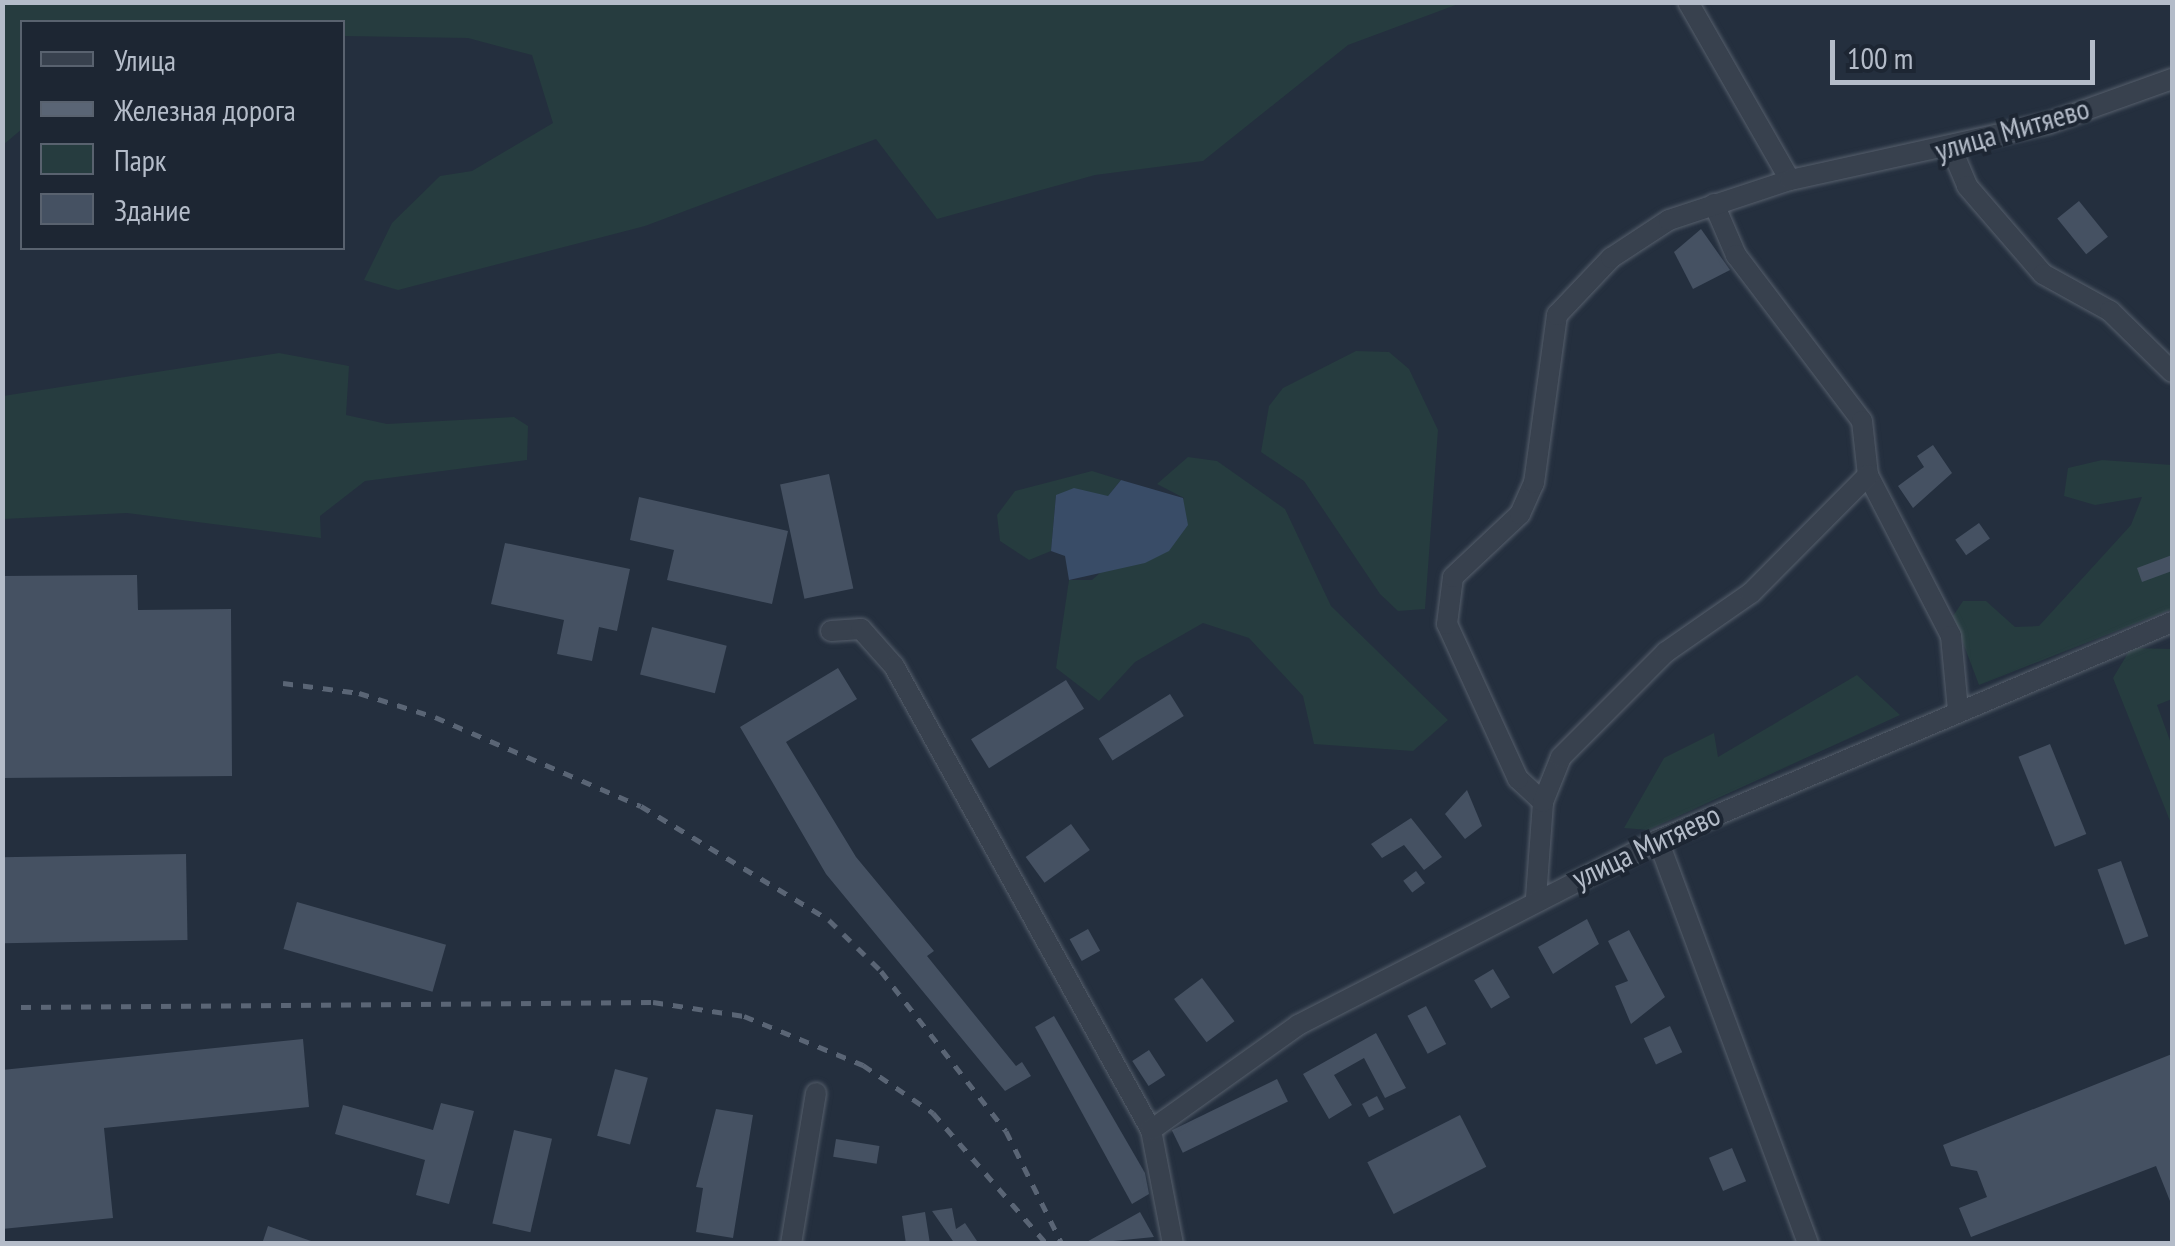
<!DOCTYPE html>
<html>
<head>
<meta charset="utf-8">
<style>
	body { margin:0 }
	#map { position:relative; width:2175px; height:1246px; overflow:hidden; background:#242f3e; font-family:"PT Sans Narrow",sans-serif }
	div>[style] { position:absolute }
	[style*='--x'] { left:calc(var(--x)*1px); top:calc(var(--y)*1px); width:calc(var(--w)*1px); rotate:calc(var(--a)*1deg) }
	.green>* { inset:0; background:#263c3f }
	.water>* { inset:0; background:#394c67 }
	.building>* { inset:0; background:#455162; transform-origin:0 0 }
	.roads { filter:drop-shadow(0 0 2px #565f6c) drop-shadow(0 0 2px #565f6c) }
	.street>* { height:20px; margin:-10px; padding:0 10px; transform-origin:10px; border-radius:10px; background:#38414e }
	.rail>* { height:5px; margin-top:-2.5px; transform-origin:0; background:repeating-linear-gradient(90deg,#5a6575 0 10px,transparent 0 20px) }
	span { translate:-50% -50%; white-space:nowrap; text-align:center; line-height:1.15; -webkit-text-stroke:8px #1d2633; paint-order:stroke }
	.street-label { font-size:30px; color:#b4bcc9 }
	.frame { position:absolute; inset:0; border:5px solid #b4bcc9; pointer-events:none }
	.legend { position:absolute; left:20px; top:20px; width:325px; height:230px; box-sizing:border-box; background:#1d2633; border:2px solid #59626f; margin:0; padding:12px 18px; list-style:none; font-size:30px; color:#b4bcc9 }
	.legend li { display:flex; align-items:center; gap:20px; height:50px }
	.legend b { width:50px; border:2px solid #59626f }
	.scale { position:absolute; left:1830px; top:40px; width:265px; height:45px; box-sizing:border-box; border:5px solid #b4bcc9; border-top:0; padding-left:12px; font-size:30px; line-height:35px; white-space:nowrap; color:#b4bcc9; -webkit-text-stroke:8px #1d2633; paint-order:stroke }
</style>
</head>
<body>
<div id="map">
	<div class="green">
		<div style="clip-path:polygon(2px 3px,3px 2px,1461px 3px,1348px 45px,1203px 161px,1095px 175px,937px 219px,876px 139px,645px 226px,398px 290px,364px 280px,392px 223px,440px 176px,472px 171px,553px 123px,532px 55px,468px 38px,343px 36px,342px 22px,22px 22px,22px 129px,3px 145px)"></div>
		<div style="clip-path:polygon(1356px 351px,1389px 352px,1409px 369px,1438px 430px,1425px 609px,1398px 611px,1380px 594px,1304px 481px,1261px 452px,1269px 406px,1283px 388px)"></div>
		<div style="clip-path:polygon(279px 353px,349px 366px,346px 415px,387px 424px,514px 417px,528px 426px,527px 460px,365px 481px,320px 516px,321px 538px,127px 513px,3px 519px,3px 396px)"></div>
		<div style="clip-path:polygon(1188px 457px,1217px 461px,1285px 509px,1331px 606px,1448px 720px,1413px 751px,1314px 744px,1303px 696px,1249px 638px,1203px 623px,1135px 662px,1099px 701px,1056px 668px,1069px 580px,1092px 580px,1184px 498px,1157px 484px)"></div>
		<div style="clip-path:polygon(2102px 460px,2172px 465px,2172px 609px,1979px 685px,1953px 616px,1963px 601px,1986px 601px,2015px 627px,2039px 626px,2131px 525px,2142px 497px,2095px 505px,2064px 496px,2068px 468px)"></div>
		<div style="clip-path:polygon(1092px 471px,1121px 480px,1108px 496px,1056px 495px,1051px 551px,1029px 560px,1000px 541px,997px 515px,1015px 491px)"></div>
		<div style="clip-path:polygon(2131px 648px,2172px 649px,2172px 699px,2157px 705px,2172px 746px,2172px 826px,2113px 678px)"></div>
		<div style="clip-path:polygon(1857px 675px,1900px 715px,1648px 830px,1624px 828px,1664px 758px,1714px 733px,1718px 757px)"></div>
	</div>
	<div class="water">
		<div style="clip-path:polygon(1121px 480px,1183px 498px,1188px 525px,1169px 551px,1145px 563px,1069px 580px,1065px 556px,1051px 551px,1056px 495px,1074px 488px,1108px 496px)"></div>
	</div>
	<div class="building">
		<div style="left:2079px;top:201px;width:46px;height:28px;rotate:51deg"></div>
		<div style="clip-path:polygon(1701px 229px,1730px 270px,1693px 289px,1674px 252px)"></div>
		<div style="clip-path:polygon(1933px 445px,1952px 473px,1913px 508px,1898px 486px,1924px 467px,1917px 456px)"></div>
		<div style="left:829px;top:474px;width:117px;height:50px;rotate:78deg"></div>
		<div style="clip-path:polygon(639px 497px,788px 531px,772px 604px,667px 580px,674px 550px,630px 540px)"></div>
		<div style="left:1979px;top:523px;width:19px;height:29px;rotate:55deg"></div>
		<div style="clip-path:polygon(505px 543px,630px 569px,617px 631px,599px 627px,592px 661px,557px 654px,564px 620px,491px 604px)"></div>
		<div style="clip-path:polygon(2172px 555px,2172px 571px,2142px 582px,2137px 568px)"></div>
		<div style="clip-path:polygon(137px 575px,138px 610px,231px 609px,232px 776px,2px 778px,2px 576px)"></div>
		<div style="left:652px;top:627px;width:77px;height:49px;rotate:14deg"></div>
		<div style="clip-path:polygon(838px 668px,857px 699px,786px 742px,856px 857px,934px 951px,927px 956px,1016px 1066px,1022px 1062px,1031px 1076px,1005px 1091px,826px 874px,740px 727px)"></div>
		<div style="left:1066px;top:680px;width:34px;height:112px;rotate:58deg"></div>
		<div style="left:1170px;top:694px;width:26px;height:84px;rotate:58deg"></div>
		<div style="left:2050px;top:744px;width:97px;height:34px;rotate:68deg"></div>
		<div style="clip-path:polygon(1467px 790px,1482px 826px,1465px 839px,1445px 814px)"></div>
		<div style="clip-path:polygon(1411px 818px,1442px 857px,1424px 870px,1404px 845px,1382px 858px,1371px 844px)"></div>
		<div style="left:1071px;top:824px;width:32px;height:56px;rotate:54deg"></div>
		<div style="left:186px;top:854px;width:86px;height:184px;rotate:89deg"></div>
		<div style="left:2121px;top:861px;width:80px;height:25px;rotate:70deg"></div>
		<div style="left:1416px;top:871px;width:15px;height:16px;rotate:53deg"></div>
		<div style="left:297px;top:902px;width:155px;height:49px;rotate:16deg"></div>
		<div style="clip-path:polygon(1587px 919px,1599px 944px,1553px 974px,1538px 947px)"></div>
		<div style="left:1088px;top:929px;width:25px;height:21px;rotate:61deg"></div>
		<div style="clip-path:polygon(1629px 930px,1665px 997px,1631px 1024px,1615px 986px,1628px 981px,1608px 941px)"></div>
		<div style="left:1493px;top:969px;width:33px;height:22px;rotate:59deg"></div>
		<div style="left:1202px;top:978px;width:54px;height:35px;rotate:53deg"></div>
		<div style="left:1426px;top:1006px;width:43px;height:21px;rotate:62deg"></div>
		<div style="clip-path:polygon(1054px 1016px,1145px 1173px,1149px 1194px,1132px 1204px,1035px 1027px)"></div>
		<div style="left:1670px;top:1026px;width:29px;height:29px;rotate:65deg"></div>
		<div style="clip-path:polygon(1376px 1033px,1406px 1088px,1385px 1098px,1364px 1058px,1334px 1075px,1352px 1105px,1329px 1119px,1303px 1074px)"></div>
		<div style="clip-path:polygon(303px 1039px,309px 1107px,104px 1128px,113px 1218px,2px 1229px,2px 1070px)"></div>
		<div style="left:1149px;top:1050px;width:30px;height:20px;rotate:57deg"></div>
		<div style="clip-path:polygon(2172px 1054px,2172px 1206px,2156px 1166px,1971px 1237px,1959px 1208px,1987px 1197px,1977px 1171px,1951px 1166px,1943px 1145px)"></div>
		<div style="left:615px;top:1069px;width:34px;height:69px;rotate:15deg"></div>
		<div style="left:1277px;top:1079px;width:25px;height:117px;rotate:64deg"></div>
		<div style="left:1377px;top:1096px;width:15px;height:17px;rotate:62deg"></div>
		<div style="clip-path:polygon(441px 1103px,474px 1111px,449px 1204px,416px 1195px,425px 1160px,335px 1134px,343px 1105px,433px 1130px)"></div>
		<div style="clip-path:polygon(716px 1109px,753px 1115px,733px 1238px,696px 1232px,703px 1188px,696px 1187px)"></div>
		<div style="left:1460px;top:1115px;width:58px;height:104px;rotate:63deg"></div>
		<div style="left:514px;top:1130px;width:39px;height:96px;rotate:13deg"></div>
		<div style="left:836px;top:1139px;width:44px;height:18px;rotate:9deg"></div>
		<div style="left:1732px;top:1148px;width:36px;height:25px;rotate:67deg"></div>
		<div style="clip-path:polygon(952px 1208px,956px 1229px,965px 1223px,979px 1244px,955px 1244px,932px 1211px)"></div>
		<div style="clip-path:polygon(925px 1212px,930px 1244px,906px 1244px,902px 1216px)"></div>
		<div style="clip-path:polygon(1140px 1212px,1154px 1237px,1083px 1244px)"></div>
		<div style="clip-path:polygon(268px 1226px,311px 1241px,311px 1244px,262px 1244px)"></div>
	</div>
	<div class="roads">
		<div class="street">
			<div style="--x:1688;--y:2;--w:205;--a:60.2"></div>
			<div style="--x:1952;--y:150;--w:39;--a:67"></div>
			<div style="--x:1967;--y:186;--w:116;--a:49.2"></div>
			<div style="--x:2043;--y:274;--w:77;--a:28.9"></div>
			<div style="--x:2110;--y:311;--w:87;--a:44.5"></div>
			<div style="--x:1714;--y:204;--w:56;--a:66.7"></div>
			<div style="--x:1736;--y:255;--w:208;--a:52.8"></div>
			<div style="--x:1862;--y:421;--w:54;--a:83.7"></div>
			<div style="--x:1868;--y:475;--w:181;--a:62.7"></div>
			<div style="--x:1951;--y:636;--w:74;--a:84.6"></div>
			<div style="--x:831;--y:631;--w:30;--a:-4"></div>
			<div style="--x:861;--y:629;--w:50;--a:48.3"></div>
			<div style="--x:894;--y:666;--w:530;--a:61.02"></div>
			<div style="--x:1543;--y:802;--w:34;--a:-137"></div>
			<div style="--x:1518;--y:779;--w:170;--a:-114.6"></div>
			<div style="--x:1447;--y:624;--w:47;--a:-82.7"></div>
			<div style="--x:1453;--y:577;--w:92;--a:-43.2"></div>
			<div style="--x:1520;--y:514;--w:34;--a:-66"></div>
			<div style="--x:1534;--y:483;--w:170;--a:-82.2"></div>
			<div style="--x:1557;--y:315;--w:79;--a:-46.5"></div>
			<div style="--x:1611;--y:258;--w:69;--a:-33.2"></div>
			<div style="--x:1669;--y:220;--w:127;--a:-18.3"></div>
			<div style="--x:1790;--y:180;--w:265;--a:-12.4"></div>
			<div style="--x:2049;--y:123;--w:131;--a:-19.7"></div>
			<div style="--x:1658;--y:840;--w:431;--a:69.6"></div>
			<div style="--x:1536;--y:898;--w:96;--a:-85.8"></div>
			<div style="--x:1543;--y:802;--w:48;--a:-68.2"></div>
			<div style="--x:1561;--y:757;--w:148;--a:-45"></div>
			<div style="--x:1666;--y:652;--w:103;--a:-34.8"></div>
			<div style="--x:1751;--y:593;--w:166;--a:-45.2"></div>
			<div style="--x:791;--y:1244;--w:153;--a:-80.6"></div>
			<div style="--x:1173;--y:1244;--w:116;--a:-100.9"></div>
			<div style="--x:1151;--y:1130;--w:181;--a:-35.5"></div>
			<div style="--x:1298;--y:1025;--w:405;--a:-27.2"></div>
			<div style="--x:1658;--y:840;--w:558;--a:-22.98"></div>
		</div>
	</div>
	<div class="rail">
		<div style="--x:283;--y:683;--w:77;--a:7.5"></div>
		<div style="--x:359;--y:693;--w:80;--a:17.5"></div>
		<div style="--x:435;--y:717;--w:224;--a:23.4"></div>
		<div style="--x:641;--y:806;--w:220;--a:31.2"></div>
		<div style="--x:829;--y:920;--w:73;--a:44.4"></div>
		<div style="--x:881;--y:971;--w:203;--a:52"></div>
		<div style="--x:1006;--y:1131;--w:126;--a:63.6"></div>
		<div style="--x:21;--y:1007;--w:632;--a:-0.45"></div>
		<div style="--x:653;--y:1002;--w:92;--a:8.7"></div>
		<div style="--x:744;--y:1016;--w:129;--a:22.4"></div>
		<div style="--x:863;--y:1065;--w:85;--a:34.4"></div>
		<div style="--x:933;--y:1113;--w:174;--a:49"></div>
	</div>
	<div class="street-label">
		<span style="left:2012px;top:129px;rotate:-16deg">улица Митяево</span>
		<span style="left:1646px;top:846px;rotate:-25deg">улица Митяево</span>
	</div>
	<div class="frame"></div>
	<ul class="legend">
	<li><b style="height:12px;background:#38414e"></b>Улица</li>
	<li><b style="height:12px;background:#5a6575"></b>Железная дорога</li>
	<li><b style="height:28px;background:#263c3f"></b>Парк</li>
	<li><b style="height:28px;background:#455162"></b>Здание</li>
	</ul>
	<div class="scale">100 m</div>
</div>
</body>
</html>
